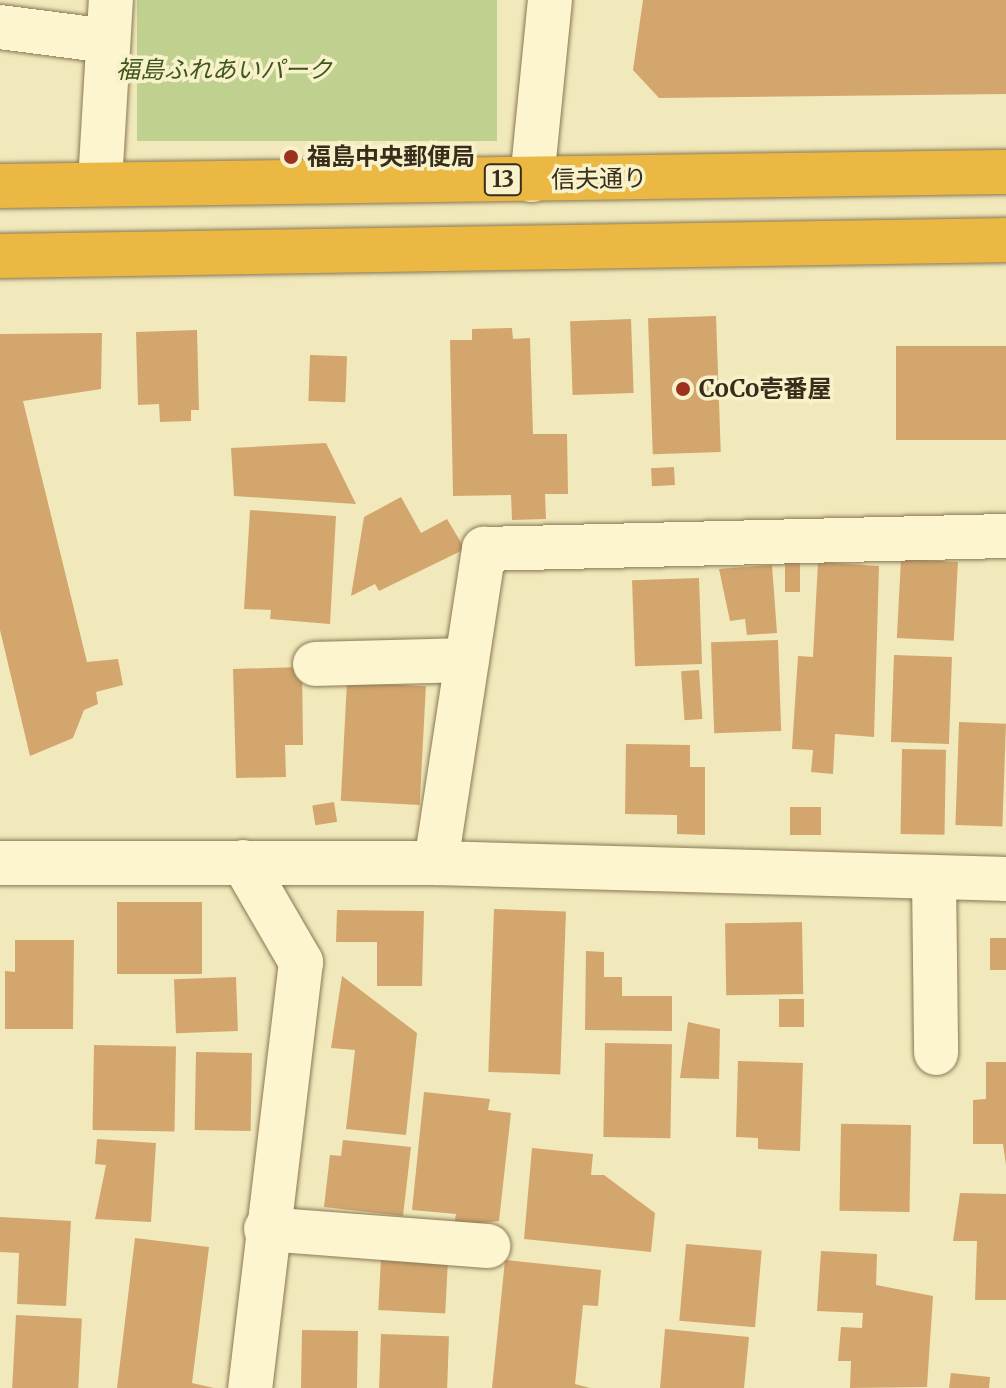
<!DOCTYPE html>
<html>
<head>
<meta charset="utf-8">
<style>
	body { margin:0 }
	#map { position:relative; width:1006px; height:1388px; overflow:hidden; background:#f1e9bb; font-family:Merriweather,"Noto Sans JP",serif }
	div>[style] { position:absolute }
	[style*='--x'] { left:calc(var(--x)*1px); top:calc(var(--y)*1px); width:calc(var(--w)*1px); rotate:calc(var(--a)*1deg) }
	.green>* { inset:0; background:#bfd08f; transform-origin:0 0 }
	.building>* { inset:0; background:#d3a66e; transform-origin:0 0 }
	.roads { filter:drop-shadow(0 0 2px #8a7854) drop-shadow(0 0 2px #8a7854) }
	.minor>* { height:44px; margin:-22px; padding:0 22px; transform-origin:22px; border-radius:22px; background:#fcf5cf }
	.highway>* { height:44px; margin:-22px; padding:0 22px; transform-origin:22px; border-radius:22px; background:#eab843 }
	.dots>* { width:22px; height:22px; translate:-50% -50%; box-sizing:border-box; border:4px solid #f8f2cb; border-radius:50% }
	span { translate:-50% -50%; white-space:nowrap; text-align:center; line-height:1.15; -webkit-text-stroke:7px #f8f2cb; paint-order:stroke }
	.shield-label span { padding:2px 6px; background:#f8f2cb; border:2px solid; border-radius:6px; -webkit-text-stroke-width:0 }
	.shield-label { font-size:22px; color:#382d1a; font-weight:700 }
	.park-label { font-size:24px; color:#40561f; font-style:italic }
	.poi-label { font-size:24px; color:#382d1a; font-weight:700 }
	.left { translate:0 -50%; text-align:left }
	.street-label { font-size:24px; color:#382d1a }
</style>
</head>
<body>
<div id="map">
	<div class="green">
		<div style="left:137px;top:0;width:360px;height:141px"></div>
	</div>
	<div class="building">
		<div style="clip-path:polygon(643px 0,1006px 0,1006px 94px,659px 98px,633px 70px)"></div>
		<div style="left:716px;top:316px;width:136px;height:68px;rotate:88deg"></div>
		<div style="left:631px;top:319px;width:74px;height:61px;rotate:88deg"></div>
		<div style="clip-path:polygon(512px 328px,513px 339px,530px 338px,533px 434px,567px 434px,568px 494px,545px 494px,546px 519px,512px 520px,511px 495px,453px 496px,450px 340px,472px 340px,472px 329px)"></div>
		<div style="clip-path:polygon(197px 330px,199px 410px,191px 410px,191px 421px,160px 422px,159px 404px,138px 405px,136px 332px)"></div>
		<div style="clip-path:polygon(102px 333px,101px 389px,23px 401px,87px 662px,118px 659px,123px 685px,96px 692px,98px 704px,84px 710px,73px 738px,30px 756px,0 630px,0 334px)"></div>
		<div style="left:1006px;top:346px;width:94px;height:110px;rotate:90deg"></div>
		<div style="left:310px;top:355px;width:37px;height:46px;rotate:2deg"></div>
		<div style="clip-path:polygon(326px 443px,356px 504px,234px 496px,231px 448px)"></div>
		<div style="left:674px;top:467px;width:18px;height:23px;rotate:87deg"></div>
		<div style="clip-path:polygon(401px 497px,421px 533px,447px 519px,465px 549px,379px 591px,375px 584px,351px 596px,364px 517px)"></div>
		<div style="clip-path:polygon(250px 510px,336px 516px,330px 624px,270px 619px,271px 610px,244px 609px)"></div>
		<div style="left:901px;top:559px;width:57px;height:79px;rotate:3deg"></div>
		<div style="clip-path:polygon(818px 562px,879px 566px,874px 737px,835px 734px,833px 774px,811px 772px,813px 750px,792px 749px,798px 656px,813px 657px)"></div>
		<div style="left:785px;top:563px;width:15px;height:29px"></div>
		<div style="clip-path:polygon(772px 565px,777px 633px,747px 635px,745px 619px,730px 621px,719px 569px)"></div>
		<div style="left:699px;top:578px;width:86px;height:67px;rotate:88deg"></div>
		<div style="left:778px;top:640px;width:91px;height:67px;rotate:88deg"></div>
		<div style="left:894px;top:655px;width:58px;height:87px;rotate:2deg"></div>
		<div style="clip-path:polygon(302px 667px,303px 745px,285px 745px,286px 777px,236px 778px,233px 669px)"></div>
		<div style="left:699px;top:670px;width:49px;height:18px;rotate:86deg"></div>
		<div style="left:347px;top:682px;width:79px;height:119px;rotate:3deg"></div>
		<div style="left:959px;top:722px;width:47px;height:103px;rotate:2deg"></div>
		<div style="clip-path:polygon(626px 744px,690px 745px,690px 767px,705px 767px,705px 835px,677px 834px,677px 815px,625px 814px)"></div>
		<div style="left:902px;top:749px;width:44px;height:85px;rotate:1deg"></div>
		<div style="left:334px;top:802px;width:20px;height:22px;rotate:81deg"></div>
		<div style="left:790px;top:807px;width:31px;height:28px"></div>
		<div style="left:117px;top:902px;width:85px;height:72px"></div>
		<div style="left:494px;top:909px;width:72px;height:163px;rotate:2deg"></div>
		<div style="clip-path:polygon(337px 910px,424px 911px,422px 986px,377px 986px,377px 942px,336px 942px)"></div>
		<div style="left:802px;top:922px;width:72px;height:77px;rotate:89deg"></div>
		<div style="left:990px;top:938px;width:16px;height:32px"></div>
		<div style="clip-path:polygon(15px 940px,74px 940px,73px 1029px,5px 1029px,5px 971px,15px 972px)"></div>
		<div style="clip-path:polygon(586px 951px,604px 952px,604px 977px,622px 977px,622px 996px,672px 996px,672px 1031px,585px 1030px)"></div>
		<div style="clip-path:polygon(342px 976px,417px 1033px,406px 1135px,346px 1129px,355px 1050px,331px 1048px)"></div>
		<div style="left:236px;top:977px;width:54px;height:62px;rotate:88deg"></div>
		<div style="left:779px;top:999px;width:25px;height:28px"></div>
		<div style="clip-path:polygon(688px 1022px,720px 1029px,719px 1079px,680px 1078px)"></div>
		<div style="left:605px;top:1043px;width:67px;height:94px;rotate:1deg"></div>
		<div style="left:94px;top:1045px;width:82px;height:85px;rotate:1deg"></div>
		<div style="left:196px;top:1052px;width:56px;height:78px;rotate:1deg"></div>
		<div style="clip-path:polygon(738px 1061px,803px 1063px,800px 1151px,758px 1149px,758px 1138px,736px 1137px)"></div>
		<div style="clip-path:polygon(986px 1062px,1006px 1062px,1006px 1165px,1003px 1144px,973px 1144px,973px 1100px,986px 1099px)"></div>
		<div style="clip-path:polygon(424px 1092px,490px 1099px,488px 1110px,511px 1113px,499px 1221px,454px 1226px,456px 1214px,412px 1210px)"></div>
		<div style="left:911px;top:1125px;width:87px;height:70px;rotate:91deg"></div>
		<div style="clip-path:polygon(97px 1139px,156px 1143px,151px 1222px,95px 1219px,106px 1165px,95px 1164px)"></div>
		<div style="clip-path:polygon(343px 1140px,411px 1147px,403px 1216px,324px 1207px,330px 1155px,341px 1156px)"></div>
		<div style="clip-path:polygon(532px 1148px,593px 1154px,591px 1175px,604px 1175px,655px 1213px,651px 1252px,524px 1239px)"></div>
		<div style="clip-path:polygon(960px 1193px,1006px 1194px,1006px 1300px,975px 1300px,977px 1241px,953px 1241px)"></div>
		<div style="clip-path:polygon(0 1217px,71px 1221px,66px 1306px,17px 1304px,19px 1253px,0 1252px)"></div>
		<div style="clip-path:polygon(135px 1238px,209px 1247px,192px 1383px,214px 1388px,117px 1388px)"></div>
		<div style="left:686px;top:1244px;width:76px;height:77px;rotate:5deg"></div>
		<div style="clip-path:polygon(821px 1251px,877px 1254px,876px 1285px,933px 1296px,927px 1387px,850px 1388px,851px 1361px,838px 1361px,841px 1327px,862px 1328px,863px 1313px,817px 1311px)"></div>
		<div style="left:381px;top:1258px;width:67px;height:52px;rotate:3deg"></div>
		<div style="clip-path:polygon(505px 1260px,601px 1270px,598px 1306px,583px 1305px,575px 1384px,590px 1388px,492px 1388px)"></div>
		<div style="left:16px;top:1315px;width:66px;height:73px;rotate:3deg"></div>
		<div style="clip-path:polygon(665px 1329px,749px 1337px,744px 1388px,660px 1388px)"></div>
		<div style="left:302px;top:1330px;width:56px;height:58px;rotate:1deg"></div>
		<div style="left:381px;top:1334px;width:68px;height:54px;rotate:2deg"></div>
		<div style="clip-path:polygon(951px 1373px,990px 1377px,989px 1388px,949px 1388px)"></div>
	</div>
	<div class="roads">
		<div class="minor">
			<div style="--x:0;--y:27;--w:109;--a:7.4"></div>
			<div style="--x:532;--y:180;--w:181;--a:-84.3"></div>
			<div style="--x:100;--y:183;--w:183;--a:-86.6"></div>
			<div style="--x:315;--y:664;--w:152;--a:-1.5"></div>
			<div style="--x:243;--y:862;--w:116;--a:59.9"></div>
			<div style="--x:301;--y:962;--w:429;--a:96.8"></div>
			<div style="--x:0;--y:863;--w:436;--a:0"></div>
			<div style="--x:436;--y:863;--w:570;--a:1.61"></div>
			<div style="--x:436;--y:863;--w:318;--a:-81.3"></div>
			<div style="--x:484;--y:549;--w:522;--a:-1.43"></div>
			<div style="--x:934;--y:878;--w:175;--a:89.3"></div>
			<div style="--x:266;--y:1229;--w:223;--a:4.4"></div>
		</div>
		<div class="highway">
			<div style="--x:0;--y:186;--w:1006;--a:-0.8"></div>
			<div style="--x:0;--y:256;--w:1006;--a:-0.91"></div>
		</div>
	</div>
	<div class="dots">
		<div style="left:291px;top:157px;background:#9e301f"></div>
		<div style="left:683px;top:389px;background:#9e301f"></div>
	</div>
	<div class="shield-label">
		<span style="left:503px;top:180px">13</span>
	</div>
	<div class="park-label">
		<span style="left:224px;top:70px">福島ふれあいパーク</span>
	</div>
	<div class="poi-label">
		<span class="left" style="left:307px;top:157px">福島中央郵便局</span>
		<span class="left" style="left:699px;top:389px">CoCo壱番屋</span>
	</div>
	<div class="street-label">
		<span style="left:599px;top:179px;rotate:-1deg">信夫通り</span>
	</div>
</div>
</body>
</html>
